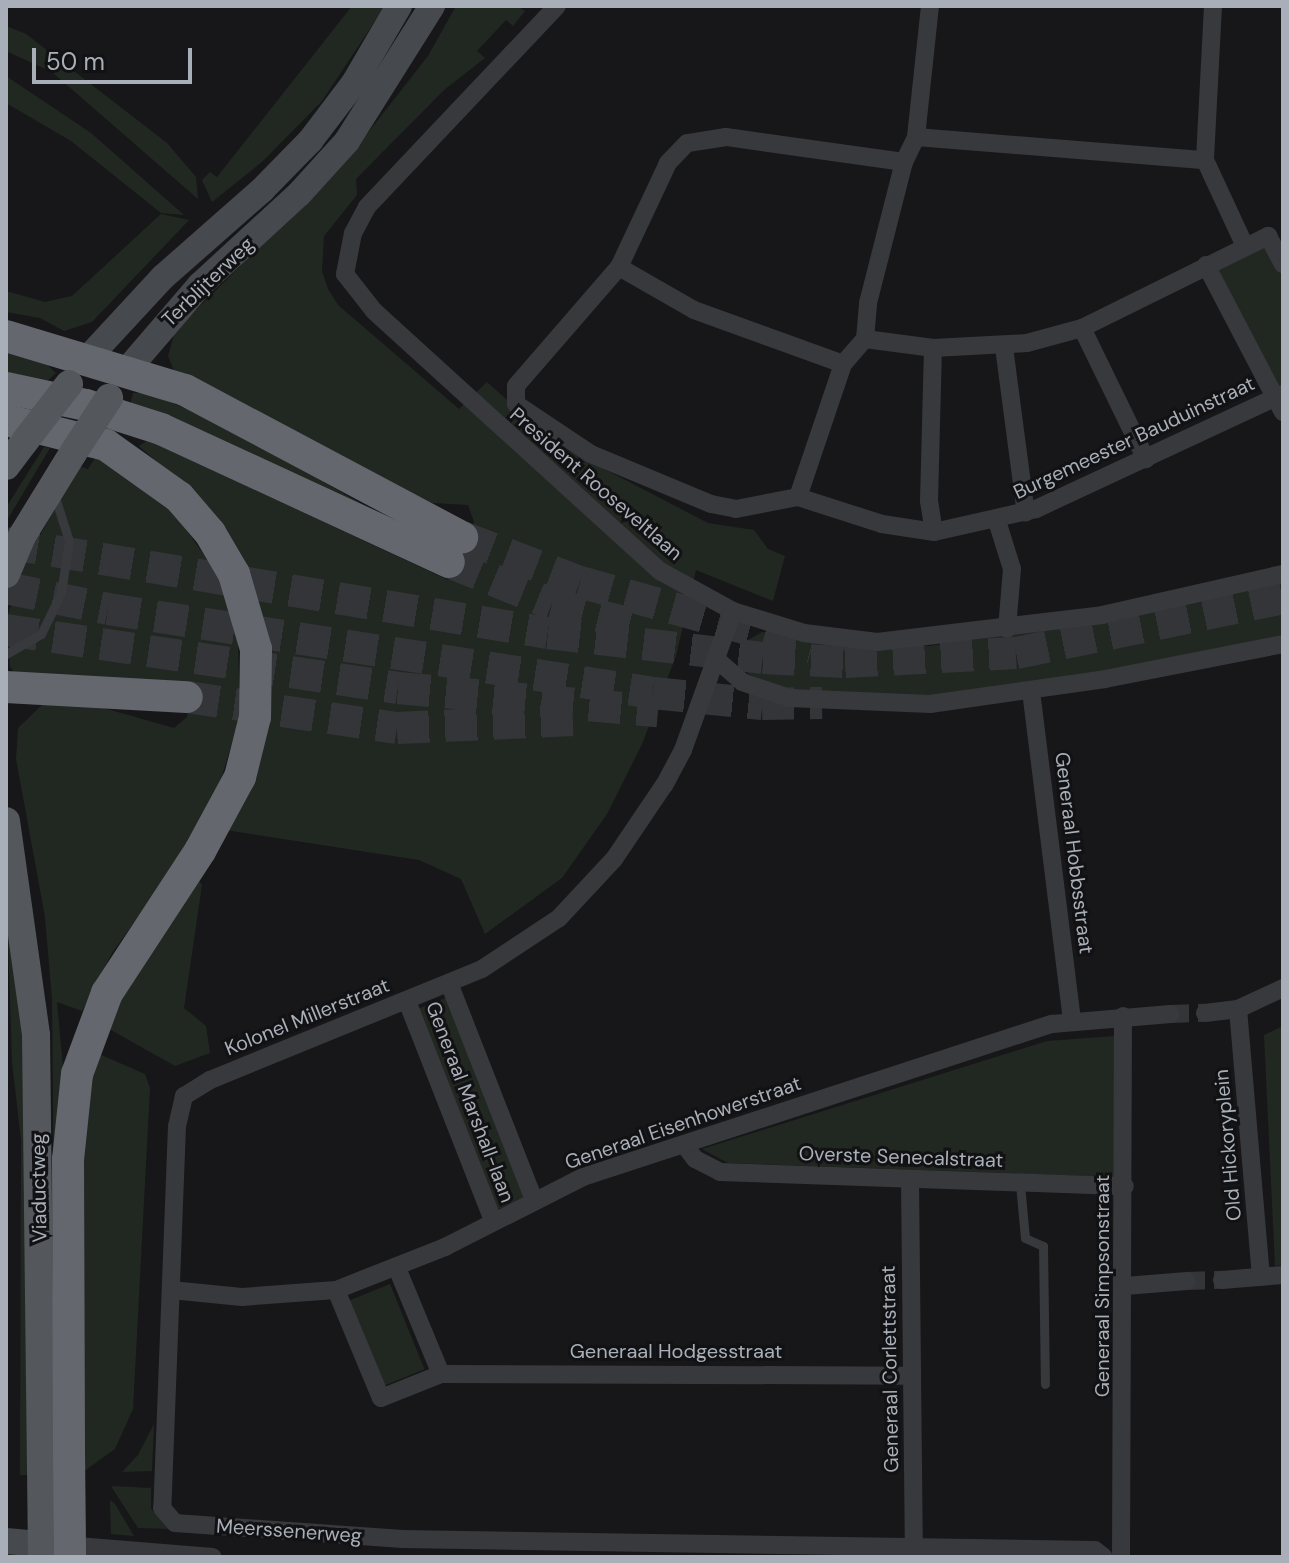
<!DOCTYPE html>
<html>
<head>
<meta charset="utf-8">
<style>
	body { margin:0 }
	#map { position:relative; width:1289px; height:1563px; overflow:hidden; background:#171719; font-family:"DM Sans",sans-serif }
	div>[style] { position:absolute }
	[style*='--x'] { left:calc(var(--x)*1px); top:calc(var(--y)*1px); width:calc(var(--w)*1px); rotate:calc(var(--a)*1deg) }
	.green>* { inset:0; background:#212821; transform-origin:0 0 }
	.street-tunnel>* { height:18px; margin-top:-9px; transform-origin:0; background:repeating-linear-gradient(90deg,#343539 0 18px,transparent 0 27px) }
	.highway-tunnel>* { height:32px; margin-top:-16px; transform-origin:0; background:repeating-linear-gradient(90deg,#343539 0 32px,transparent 0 48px) }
	.lane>* { height:9px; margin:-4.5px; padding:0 4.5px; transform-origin:4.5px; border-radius:4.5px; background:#38393d }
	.street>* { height:18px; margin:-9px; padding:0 9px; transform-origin:9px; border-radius:9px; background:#38393d }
	.secondary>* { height:26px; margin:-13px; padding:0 13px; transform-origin:13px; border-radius:13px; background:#46494d }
	.primary>* { height:28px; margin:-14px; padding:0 14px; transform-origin:14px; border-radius:14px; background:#54575c }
	.highway>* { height:32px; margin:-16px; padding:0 16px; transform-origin:16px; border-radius:16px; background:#64686e }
	.primary-bridge>* { height:28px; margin:-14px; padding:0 14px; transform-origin:14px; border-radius:14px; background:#54575c }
	.highway-bridge>* { height:32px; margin:-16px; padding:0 16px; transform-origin:16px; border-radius:16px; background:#64686e }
	span { translate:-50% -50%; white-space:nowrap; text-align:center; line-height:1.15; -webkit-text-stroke:6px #121214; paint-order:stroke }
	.street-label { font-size:20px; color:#a9afb8 }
	.frame { position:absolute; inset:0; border:8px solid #a9afb8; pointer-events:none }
	.scale { position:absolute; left:32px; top:48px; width:160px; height:36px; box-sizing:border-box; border:4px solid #a9afb8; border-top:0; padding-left:10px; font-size:24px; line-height:28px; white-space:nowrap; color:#a9afb8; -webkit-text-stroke:6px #121214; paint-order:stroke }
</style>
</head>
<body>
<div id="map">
	<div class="green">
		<div style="clip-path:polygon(352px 6px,385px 6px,322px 101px,263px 161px,212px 202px,202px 180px,210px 172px,217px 177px)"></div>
		<div style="clip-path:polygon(456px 6px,517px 6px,525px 11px,513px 26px,506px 20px,477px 51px,485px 58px,444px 90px,356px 179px,357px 195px,324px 236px,322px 271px,328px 289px,338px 305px,459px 409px,487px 382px,558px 445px,708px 523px,754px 530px,768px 549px,785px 556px,773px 601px,696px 570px,676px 656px,642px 744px,607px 814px,562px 878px,485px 934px,461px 879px,419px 860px,219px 829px,267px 679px,184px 486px,139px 446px,148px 440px,448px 580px,474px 522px,468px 505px,432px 503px,415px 495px,174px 371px,168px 356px,175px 331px,345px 162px,428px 56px)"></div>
		<div style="clip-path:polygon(6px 26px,26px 34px,167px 143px,196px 177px,198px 199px,52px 72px,6px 51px)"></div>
		<div style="clip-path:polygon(6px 76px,91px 133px,184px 215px,161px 213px,71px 141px,6px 103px)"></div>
		<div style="clip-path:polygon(161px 214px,189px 220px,92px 322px,64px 331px,40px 318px,6px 312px,6px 291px,45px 302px,72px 296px)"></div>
		<div style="clip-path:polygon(1267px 239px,1283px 271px,1283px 390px,1279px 392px,1212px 265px)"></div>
		<div style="clip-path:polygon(6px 347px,40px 358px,56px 373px,46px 382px,6px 377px)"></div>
		<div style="clip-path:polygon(133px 393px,148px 393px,222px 424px,369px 508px,130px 404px)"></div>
		<div style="clip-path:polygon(44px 447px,50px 448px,6px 522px,7px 506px)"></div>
		<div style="clip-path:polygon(95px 458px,116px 466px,174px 512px,220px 578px,238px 644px,240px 715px,220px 783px,167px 877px,112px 953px,82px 1011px,57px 1002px,64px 1078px,54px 1213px,52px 999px,45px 917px,16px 759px,18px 728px,46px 701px,93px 705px,174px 728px,187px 717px,191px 683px,15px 673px,10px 667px,6px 621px,24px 564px,79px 466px,88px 469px)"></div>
		<div style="clip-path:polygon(1283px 581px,1283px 635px,1130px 668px,920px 699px,790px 692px,748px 674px,740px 659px,748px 640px,762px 632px,811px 641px,930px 646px,1089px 622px)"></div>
		<div style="clip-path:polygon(6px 875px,22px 987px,30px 1475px,20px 1475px,21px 1140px,12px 1062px)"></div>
		<div style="clip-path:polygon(195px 876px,202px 885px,184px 1008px,206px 1026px,210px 1053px,175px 1066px,104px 1026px)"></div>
		<div style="left:451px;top:996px;width:216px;height:37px;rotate:69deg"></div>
		<div style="clip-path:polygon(1283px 1026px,1283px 1265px,1275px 1266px,1264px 1035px)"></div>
		<div style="clip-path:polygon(1115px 1036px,1115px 1177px,728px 1163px,702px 1149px,1047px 1041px)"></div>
		<div style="clip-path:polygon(99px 1054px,145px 1074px,150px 1088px,133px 1409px,115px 1449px,80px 1474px,83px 1102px)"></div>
		<div style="left:390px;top:1284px;width:92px;height:44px;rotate:68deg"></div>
		<div style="clip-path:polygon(154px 1424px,152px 1471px,122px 1472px,138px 1455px)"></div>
		<div style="clip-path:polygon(111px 1486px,151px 1488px,151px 1509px,170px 1529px,138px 1528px)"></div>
		<div style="clip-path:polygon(110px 1500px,115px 1504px,134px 1536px,111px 1534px)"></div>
	</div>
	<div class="street-tunnel">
		<div style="--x:1171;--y:1014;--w:34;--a:-2"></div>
		<div style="--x:1187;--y:1281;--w:35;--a:-2"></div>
	</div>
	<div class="highway-tunnel">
		<div style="--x:462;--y:537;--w:126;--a:20.9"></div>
		<div style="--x:580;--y:582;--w:241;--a:15.7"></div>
		<div style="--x:6;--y:543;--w:549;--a:9.43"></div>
		<div style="--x:548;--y:633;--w:216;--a:6.6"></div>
		<div style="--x:763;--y:658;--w:82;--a:2.8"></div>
		<div style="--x:845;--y:662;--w:171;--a:-3"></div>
		<div style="--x:1016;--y:653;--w:273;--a:-11.6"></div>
		<div style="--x:449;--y:562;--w:111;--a:22.2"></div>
		<div style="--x:552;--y:604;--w:91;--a:14"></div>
		<div style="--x:6;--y:588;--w:104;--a:11.6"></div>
		<div style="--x:108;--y:609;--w:551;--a:8.76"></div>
		<div style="--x:653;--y:693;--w:110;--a:5.8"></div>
		<div style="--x:762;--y:704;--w:60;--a:-1"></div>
		<div style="--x:6;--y:630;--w:396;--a:8.4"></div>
		<div style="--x:398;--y:688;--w:261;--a:5.1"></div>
		<div style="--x:187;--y:697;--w:212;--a:8.4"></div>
		<div style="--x:397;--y:728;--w:176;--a:-2.6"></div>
	</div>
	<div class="lane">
		<div style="--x:6;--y:654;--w:40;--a:-29.7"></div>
		<div style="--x:41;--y:634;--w:46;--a:-64"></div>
		<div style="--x:61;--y:593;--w:53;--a:-81.3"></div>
		<div style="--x:69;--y:541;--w:49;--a:-107.7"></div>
		<div style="--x:1020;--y:1184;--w:54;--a:84.7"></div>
		<div style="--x:1025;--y:1238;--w:20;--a:24"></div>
		<div style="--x:1043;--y:1246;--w:138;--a:89.2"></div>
	</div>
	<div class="street">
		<div style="--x:557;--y:6;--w:277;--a:133.4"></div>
		<div style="--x:367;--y:207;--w:30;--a:118"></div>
		<div style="--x:353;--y:233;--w:42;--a:101"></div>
		<div style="--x:345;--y:274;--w:47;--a:51.9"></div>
		<div style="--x:374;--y:311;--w:387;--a:42.3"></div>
		<div style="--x:660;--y:571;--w:83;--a:28.7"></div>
		<div style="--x:733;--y:611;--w:74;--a:17.2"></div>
		<div style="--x:804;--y:633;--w:74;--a:7"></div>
		<div style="--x:877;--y:642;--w:227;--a:-6.8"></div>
		<div style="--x:1102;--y:615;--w:186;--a:-12.8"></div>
		<div style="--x:1213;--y:6;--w:154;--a:93"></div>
		<div style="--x:1205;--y:160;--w:95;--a:65.1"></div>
		<div style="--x:916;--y:137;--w:290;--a:4.6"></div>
		<div style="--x:904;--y:162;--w:180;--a:-172"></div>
		<div style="--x:726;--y:137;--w:39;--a:171"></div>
		<div style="--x:687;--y:143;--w:28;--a:134"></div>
		<div style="--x:668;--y:163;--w:115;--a:115.2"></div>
		<div style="--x:619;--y:267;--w:157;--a:130.9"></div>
		<div style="--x:516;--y:386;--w:18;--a:90"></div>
		<div style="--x:516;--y:404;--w:90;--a:33.7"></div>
		<div style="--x:591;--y:454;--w:130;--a:22.6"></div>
		<div style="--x:711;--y:504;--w:25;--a:11"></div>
		<div style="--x:736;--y:509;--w:63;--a:-11"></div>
		<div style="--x:798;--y:497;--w:88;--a:17.8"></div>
		<div style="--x:882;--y:524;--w:53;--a:8.7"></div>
		<div style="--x:934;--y:532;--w:105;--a:-12.7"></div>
		<div style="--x:1036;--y:509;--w:272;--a:-25"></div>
		<div style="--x:1206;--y:265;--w:166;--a:62.4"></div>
		<div style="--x:619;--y:267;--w:86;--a:29.8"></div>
		<div style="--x:694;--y:310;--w:158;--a:19.9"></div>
		<div style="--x:1082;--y:328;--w:146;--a:64"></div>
		<div style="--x:865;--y:339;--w:69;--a:7.5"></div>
		<div style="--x:933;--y:348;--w:94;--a:-3"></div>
		<div style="--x:1027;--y:343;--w:57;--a:-15.3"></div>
		<div style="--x:1082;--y:328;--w:208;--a:-26.3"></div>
		<div style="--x:1268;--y:236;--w:32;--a:62"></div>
		<div style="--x:1004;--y:347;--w:167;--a:82.5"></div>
		<div style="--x:933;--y:348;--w:153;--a:91.5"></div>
		<div style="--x:929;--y:501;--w:31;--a:81"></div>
		<div style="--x:798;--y:497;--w:140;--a:-71.3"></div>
		<div style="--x:843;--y:364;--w:33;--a:-49"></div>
		<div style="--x:865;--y:339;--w:36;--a:-85"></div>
		<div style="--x:868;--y:303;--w:146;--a:-75.7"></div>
		<div style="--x:904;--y:162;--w:28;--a:-64"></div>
		<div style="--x:916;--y:137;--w:132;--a:-83.9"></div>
		<div style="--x:997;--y:521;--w:50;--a:72.6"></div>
		<div style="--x:1012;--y:569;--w:60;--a:94.8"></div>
		<div style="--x:733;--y:611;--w:148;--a:109.8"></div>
		<div style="--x:683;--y:750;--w:40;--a:118"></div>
		<div style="--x:664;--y:785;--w:89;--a:124"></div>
		<div style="--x:614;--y:859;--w:81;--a:133"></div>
		<div style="--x:559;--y:918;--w:92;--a:146.5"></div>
		<div style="--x:482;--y:969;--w:294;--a:157.8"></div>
		<div style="--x:210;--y:1080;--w:31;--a:148"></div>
		<div style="--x:184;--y:1096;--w:31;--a:103"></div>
		<div style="--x:177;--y:1126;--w:382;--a:92.2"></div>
		<div style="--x:162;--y:1508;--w:20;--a:49"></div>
		<div style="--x:175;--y:1523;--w:228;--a:4"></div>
		<div style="--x:402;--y:1539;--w:693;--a:0.91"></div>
		<div style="--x:1095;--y:1550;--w:11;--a:38"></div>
		<div style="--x:716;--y:659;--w:35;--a:41"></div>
		<div style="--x:742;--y:682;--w:50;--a:18.8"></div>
		<div style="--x:789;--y:698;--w:141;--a:2.4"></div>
		<div style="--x:930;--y:704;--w:177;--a:-8.1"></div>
		<div style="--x:1105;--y:679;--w:181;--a:-11.1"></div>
		<div style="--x:1031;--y:691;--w:332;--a:82.9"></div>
		<div style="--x:449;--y:983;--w:233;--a:68.6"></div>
		<div style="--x:407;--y:1001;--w:235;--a:68.6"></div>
		<div style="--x:1238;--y:1009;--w:269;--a:85.1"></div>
		<div style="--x:1205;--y:1013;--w:33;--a:-7"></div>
		<div style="--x:1238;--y:1009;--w:50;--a:-25"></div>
		<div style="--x:685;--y:1146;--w:16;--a:52"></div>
		<div style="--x:695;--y:1159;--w:28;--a:27"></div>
		<div style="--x:720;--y:1172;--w:405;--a:2"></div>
		<div style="--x:910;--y:1180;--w:377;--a:89.4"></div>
		<div style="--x:397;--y:1268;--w:115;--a:67.5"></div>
		<div style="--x:1222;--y:1280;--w:61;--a:-4.7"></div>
		<div style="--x:1125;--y:1286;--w:62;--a:-4.6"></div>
		<div style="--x:171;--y:1290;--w:71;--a:5.6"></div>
		<div style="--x:242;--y:1297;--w:94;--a:-4.3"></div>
		<div style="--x:336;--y:1290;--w:117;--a:-21.5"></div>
		<div style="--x:445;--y:1247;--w:155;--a:-26.9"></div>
		<div style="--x:583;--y:1177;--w:493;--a:-18.1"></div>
		<div style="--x:1052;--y:1024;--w:119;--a:-4.8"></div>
		<div style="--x:336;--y:1290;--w:117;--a:67.4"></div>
		<div style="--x:381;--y:1398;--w:65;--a:-21.8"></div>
		<div style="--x:441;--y:1374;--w:470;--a:0.2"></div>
		<div style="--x:65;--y:1545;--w:148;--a:4.6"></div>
		<div style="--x:1121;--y:1557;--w:541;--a:-89.79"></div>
	</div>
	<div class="secondary">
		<div style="--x:88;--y:358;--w:110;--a:-47.2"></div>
		<div style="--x:163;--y:277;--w:132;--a:-41.3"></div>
		<div style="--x:262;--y:190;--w:69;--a:-45.6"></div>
		<div style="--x:310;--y:141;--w:73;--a:-52.8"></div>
		<div style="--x:354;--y:83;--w:89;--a:-59.7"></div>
		<div style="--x:128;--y:369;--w:111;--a:-49.4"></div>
		<div style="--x:200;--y:285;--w:134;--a:-42.6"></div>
		<div style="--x:299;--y:194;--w:72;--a:-47.8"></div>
		<div style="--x:347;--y:141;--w:160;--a:-57.8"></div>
		<div style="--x:6;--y:1541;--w:36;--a:5"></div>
	</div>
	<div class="primary">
		<div style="--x:6;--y:466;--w:31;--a:-53"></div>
		<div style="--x:6;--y:574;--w:41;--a:-67.2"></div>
		<div style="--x:22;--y:536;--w:97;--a:-58.4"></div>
		<div style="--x:6;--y:821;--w:216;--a:82"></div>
		<div style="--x:36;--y:1035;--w:522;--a:89.34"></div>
	</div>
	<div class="highway">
		<div style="--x:6;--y:336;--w:187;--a:16.8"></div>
		<div style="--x:185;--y:390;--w:314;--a:28"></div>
		<div style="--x:6;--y:388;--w:82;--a:12"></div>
		<div style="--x:86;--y:405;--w:79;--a:17.7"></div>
		<div style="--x:161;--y:429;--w:317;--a:24.8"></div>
		<div style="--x:6;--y:420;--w:103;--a:14"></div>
		<div style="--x:106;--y:445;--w:90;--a:35.5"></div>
		<div style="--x:179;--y:497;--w:48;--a:49.3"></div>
		<div style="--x:210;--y:533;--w:48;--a:59.7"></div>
		<div style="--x:234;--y:574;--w:78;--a:73.7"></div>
		<div style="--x:256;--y:649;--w:68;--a:90.8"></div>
		<div style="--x:255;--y:717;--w:62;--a:104"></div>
		<div style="--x:240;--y:777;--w:84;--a:118.4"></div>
		<div style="--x:200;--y:851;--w:170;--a:123.2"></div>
		<div style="--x:107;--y:993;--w:86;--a:110.3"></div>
		<div style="--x:77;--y:1074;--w:85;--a:96"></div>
		<div style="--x:68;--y:1159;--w:294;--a:89.8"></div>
		<div style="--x:6;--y:687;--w:181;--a:3.2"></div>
	</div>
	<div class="primary-bridge">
		<div style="--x:25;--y:441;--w:72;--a:-52.3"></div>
		<div style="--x:73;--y:453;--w:66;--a:-56.8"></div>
	</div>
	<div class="highway-bridge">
		<div style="--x:69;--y:1453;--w:104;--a:89.4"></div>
	</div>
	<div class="street-label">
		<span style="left:208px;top:282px;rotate:-44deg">Terblijterweg</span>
		<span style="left:1134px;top:438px;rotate:-25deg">Burgemeester Bauduinstraat</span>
		<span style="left:596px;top:484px;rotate:41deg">President Rooseveltlaan</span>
		<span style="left:1074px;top:853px;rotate:83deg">Generaal Hobbsstraat</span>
		<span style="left:307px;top:1017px;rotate:-22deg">Kolonel Millerstraat</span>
		<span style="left:470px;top:1102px;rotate:69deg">Generaal Marshall-laan</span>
		<span style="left:683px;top:1123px;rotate:-19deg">Generaal Eisenhowerstraat</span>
		<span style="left:1228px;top:1145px;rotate:-95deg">Old Hickoryplein</span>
		<span style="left:901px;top:1157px;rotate:2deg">Overste Senecalstraat</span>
		<span style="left:39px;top:1188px;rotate:-91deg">Viaductweg</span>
		<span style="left:1102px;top:1286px;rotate:-90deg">Generaal Simpsonstraat</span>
		<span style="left:676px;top:1351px">Generaal Hodgesstraat</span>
		<span style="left:890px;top:1369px;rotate:-91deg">Generaal Corlettstraat</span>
		<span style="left:289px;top:1531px;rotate:4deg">Meerssenerweg</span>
	</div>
	<div class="frame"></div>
	<div class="scale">50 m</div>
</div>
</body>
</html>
